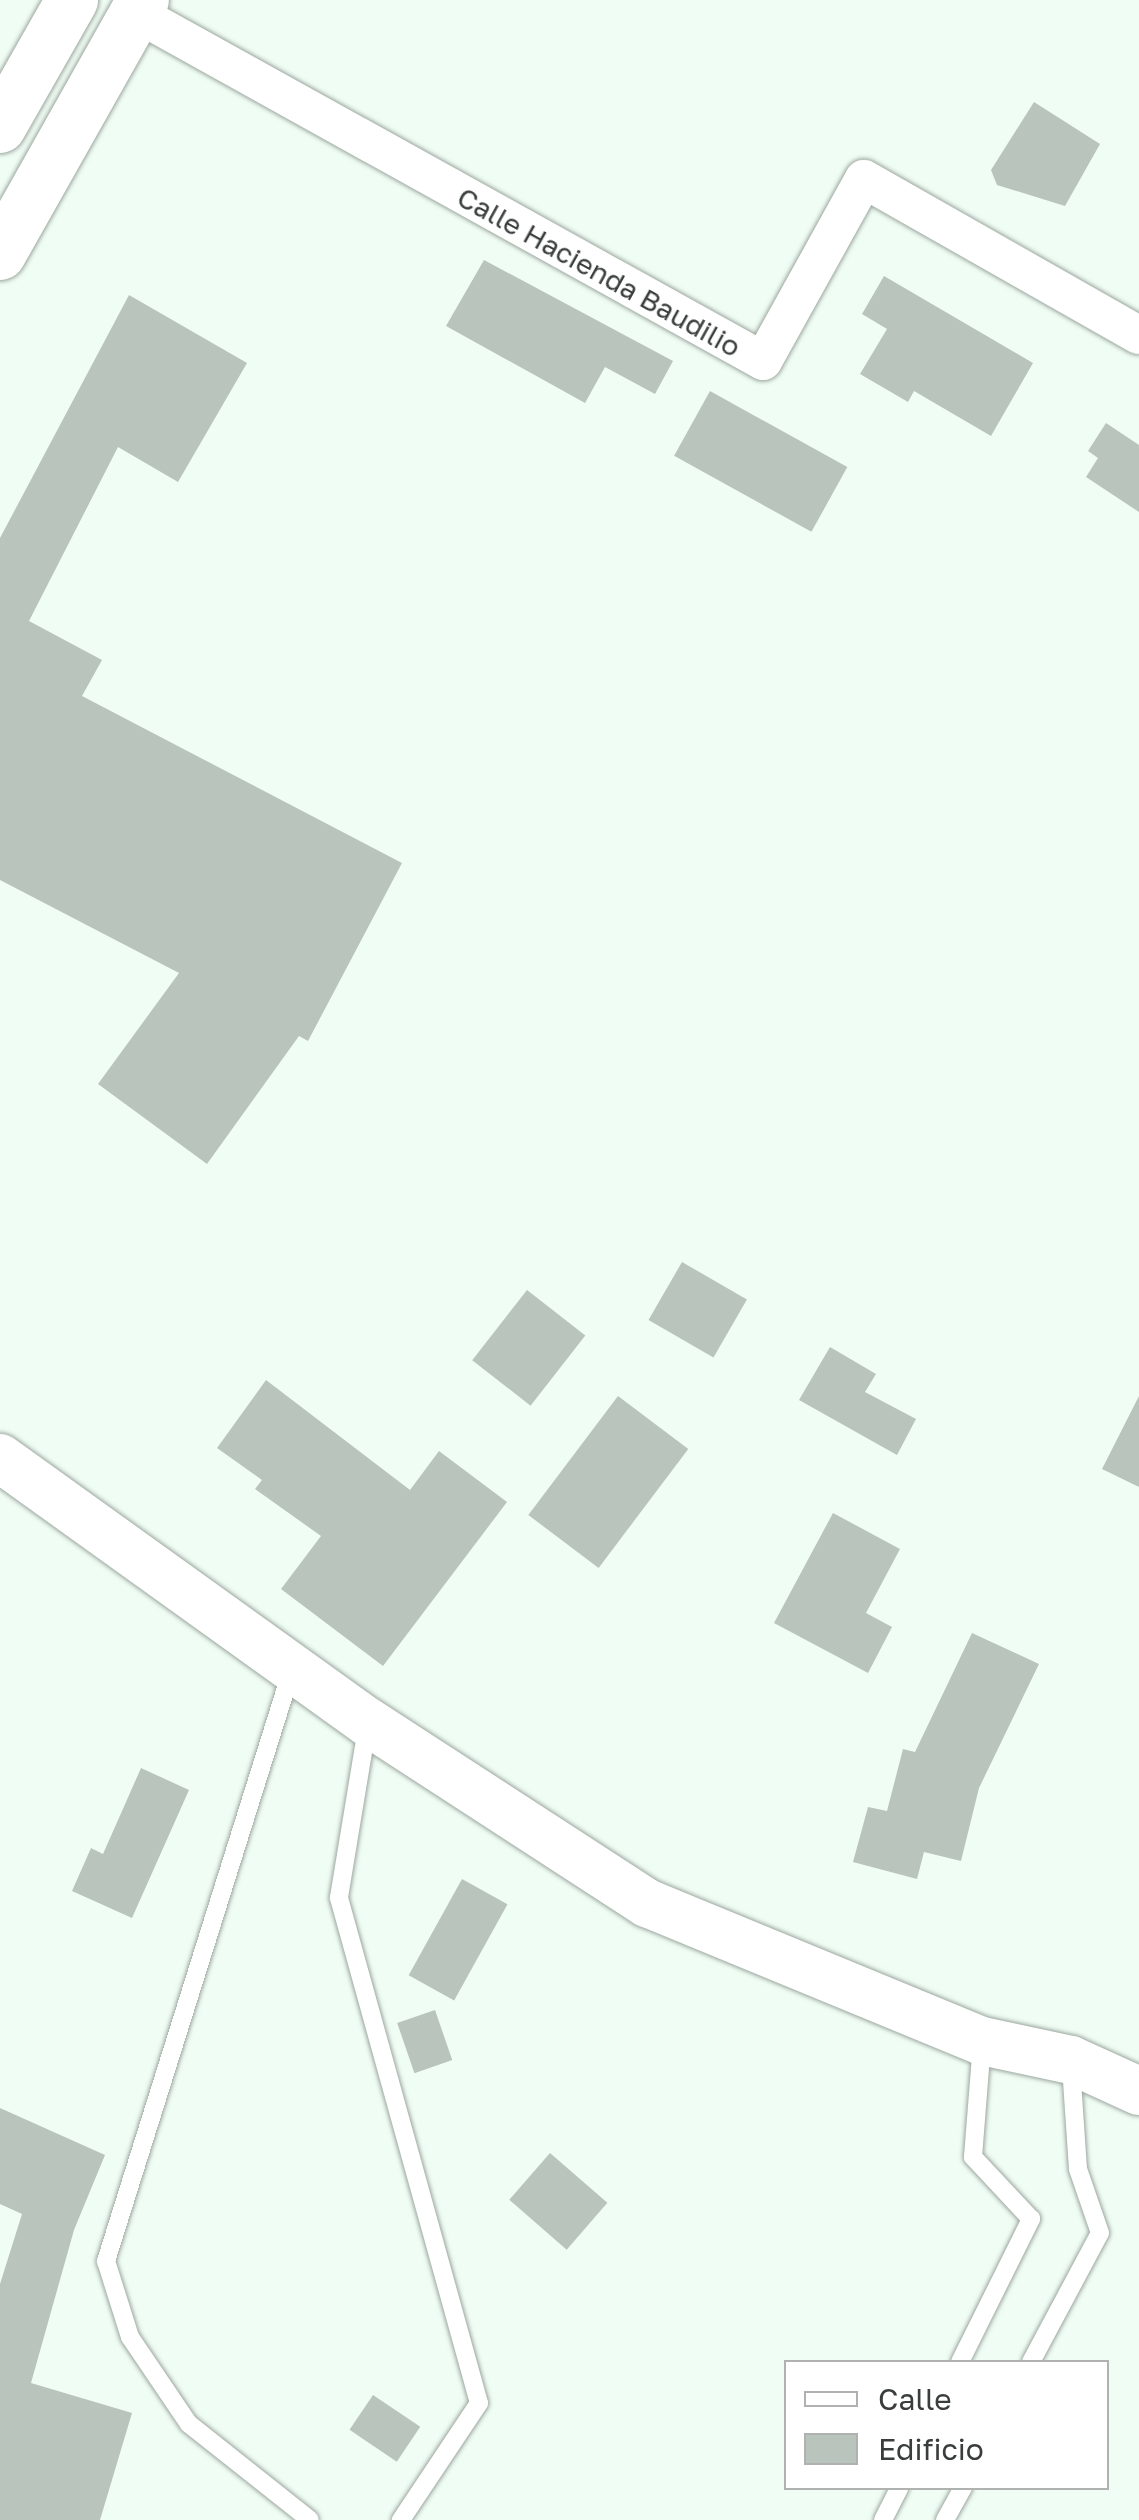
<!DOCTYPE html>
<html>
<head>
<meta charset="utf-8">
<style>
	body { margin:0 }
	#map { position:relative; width:1139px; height:2520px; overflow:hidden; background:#f0fdf4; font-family:"Golos Text",sans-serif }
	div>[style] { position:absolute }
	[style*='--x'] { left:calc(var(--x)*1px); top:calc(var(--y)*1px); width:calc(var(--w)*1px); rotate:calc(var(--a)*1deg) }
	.building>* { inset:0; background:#b8c4bc; transform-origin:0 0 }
	.roads { filter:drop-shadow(0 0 2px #9ba79f) drop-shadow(0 0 2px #9ba79f) }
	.service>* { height:18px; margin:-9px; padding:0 9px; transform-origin:9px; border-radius:9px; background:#fff }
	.minor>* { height:38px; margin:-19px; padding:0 19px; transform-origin:19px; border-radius:19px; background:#fff }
	.tertiary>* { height:48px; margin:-24px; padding:0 24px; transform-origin:24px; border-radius:24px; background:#fff }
	.secondary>* { height:52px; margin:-26px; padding:0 26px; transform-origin:26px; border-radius:26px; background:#fff }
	span { translate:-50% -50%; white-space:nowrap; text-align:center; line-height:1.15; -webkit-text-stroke:8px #fff; paint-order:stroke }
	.street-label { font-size:28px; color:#393e3b }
	.legend { position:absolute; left:784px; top:2360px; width:325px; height:130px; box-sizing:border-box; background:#fff; border:2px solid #b0b2b1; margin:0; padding:12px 18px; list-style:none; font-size:30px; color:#393e3b }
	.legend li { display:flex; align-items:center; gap:20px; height:50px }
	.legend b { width:50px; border:2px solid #b0b2b1 }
</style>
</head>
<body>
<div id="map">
	<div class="building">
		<div style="clip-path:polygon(1034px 102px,1100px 144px,1065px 206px,997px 185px,991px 170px)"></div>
		<div style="clip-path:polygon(484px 260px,673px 361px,655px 394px,605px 367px,585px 403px,446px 326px)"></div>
		<div style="clip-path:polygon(884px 276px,1033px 363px,991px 436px,914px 391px,908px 402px,860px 374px,887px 329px,862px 314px)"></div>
		<div style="clip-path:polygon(129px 295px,247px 363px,178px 482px,118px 447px,29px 621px,102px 660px,82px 696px,402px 863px,308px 1041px,299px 1036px,207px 1164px,98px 1084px,179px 973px,0 880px,0 538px)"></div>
		<div style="left:710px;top:391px;width:157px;height:74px;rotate:29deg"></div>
		<div style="clip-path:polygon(1106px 423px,1139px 445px,1139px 512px,1086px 477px,1098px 458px,1088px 451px)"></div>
		<div style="left:682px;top:1262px;width:75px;height:67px;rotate:30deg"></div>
		<div style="left:527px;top:1290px;width:74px;height:89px;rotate:38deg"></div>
		<div style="clip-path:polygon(830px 1347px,876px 1374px,865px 1392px,916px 1419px,897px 1455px,799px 1400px)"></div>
		<div style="clip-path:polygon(266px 1380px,410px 1490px,439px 1451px,507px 1502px,383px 1666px,281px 1589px,321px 1536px,255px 1489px,262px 1480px,217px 1448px)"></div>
		<div style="left:618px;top:1396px;width:88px;height:149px;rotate:37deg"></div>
		<div style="clip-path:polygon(1139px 1396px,1139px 1487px,1102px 1469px)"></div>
		<div style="clip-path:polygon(833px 1513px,900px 1549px,866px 1613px,892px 1627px,868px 1673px,774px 1623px)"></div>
		<div style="clip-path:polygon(972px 1633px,1039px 1664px,979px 1788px,961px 1861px,924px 1852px,917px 1879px,853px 1862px,868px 1807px,887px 1811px,903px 1749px,915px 1752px)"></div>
		<div style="clip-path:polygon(141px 1768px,189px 1790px,132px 1918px,72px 1891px,91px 1848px,103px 1854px)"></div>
		<div style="left:462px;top:1879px;width:52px;height:110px;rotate:29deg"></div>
		<div style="left:435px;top:2010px;width:53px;height:40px;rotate:71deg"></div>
		<div style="clip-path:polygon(0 2108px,105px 2155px,74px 2230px,31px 2383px,132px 2413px,100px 2520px,0 2520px,0 2284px,22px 2214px,0 2204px)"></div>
		<div style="left:550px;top:2153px;width:76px;height:62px;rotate:41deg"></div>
		<div style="left:373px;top:2395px;width:57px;height:42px;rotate:34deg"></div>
	</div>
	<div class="roads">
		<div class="service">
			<div style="--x:292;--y:1669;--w:621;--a:107.44"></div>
			<div style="--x:106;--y:2261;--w:80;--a:72.5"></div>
			<div style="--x:130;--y:2337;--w:105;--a:55.9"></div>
			<div style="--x:189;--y:2424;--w:154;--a:38.4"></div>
			<div style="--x:367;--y:1728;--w:172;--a:99.4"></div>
			<div style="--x:339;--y:1898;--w:524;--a:74.51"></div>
			<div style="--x:479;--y:2403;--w:141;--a:123.7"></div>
			<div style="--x:960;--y:2362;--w:160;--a:-63.6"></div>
			<div style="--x:1031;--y:2219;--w:85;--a:-133.1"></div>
			<div style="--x:973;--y:2157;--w:115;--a:-85.5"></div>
			<div style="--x:1031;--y:2362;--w:146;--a:-61.9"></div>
			<div style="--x:1100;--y:2233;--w:68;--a:-109"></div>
			<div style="--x:1078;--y:2169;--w:104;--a:-93.9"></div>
			<div style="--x:883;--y:2520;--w:36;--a:-63"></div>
			<div style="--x:945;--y:2520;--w:37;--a:-61"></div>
		</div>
		<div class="minor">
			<div style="--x:136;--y:13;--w:717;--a:29.03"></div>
			<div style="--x:763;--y:361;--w:208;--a:-61"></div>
			<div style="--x:864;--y:179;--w:316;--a:29.6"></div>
		</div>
		<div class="tertiary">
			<div style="--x:0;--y:1458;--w:453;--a:35.7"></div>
			<div style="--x:368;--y:1722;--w:333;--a:33"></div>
			<div style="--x:647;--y:1903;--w:362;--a:22.4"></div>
			<div style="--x:982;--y:2041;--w:91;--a:12.1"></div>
			<div style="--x:1071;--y:2060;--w:75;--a:24.5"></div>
		</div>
		<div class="secondary">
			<div style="--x:0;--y:127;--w:146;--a:-60.4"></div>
			<div style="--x:0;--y:254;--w:291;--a:-60.6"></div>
		</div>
	</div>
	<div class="street-label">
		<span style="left:599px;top:272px;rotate:29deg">Calle Hacienda Baudilio</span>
	</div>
	<ul class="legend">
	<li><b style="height:12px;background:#fff"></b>Calle</li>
	<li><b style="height:28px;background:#b8c4bc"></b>Edificio</li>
	</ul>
</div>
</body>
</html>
